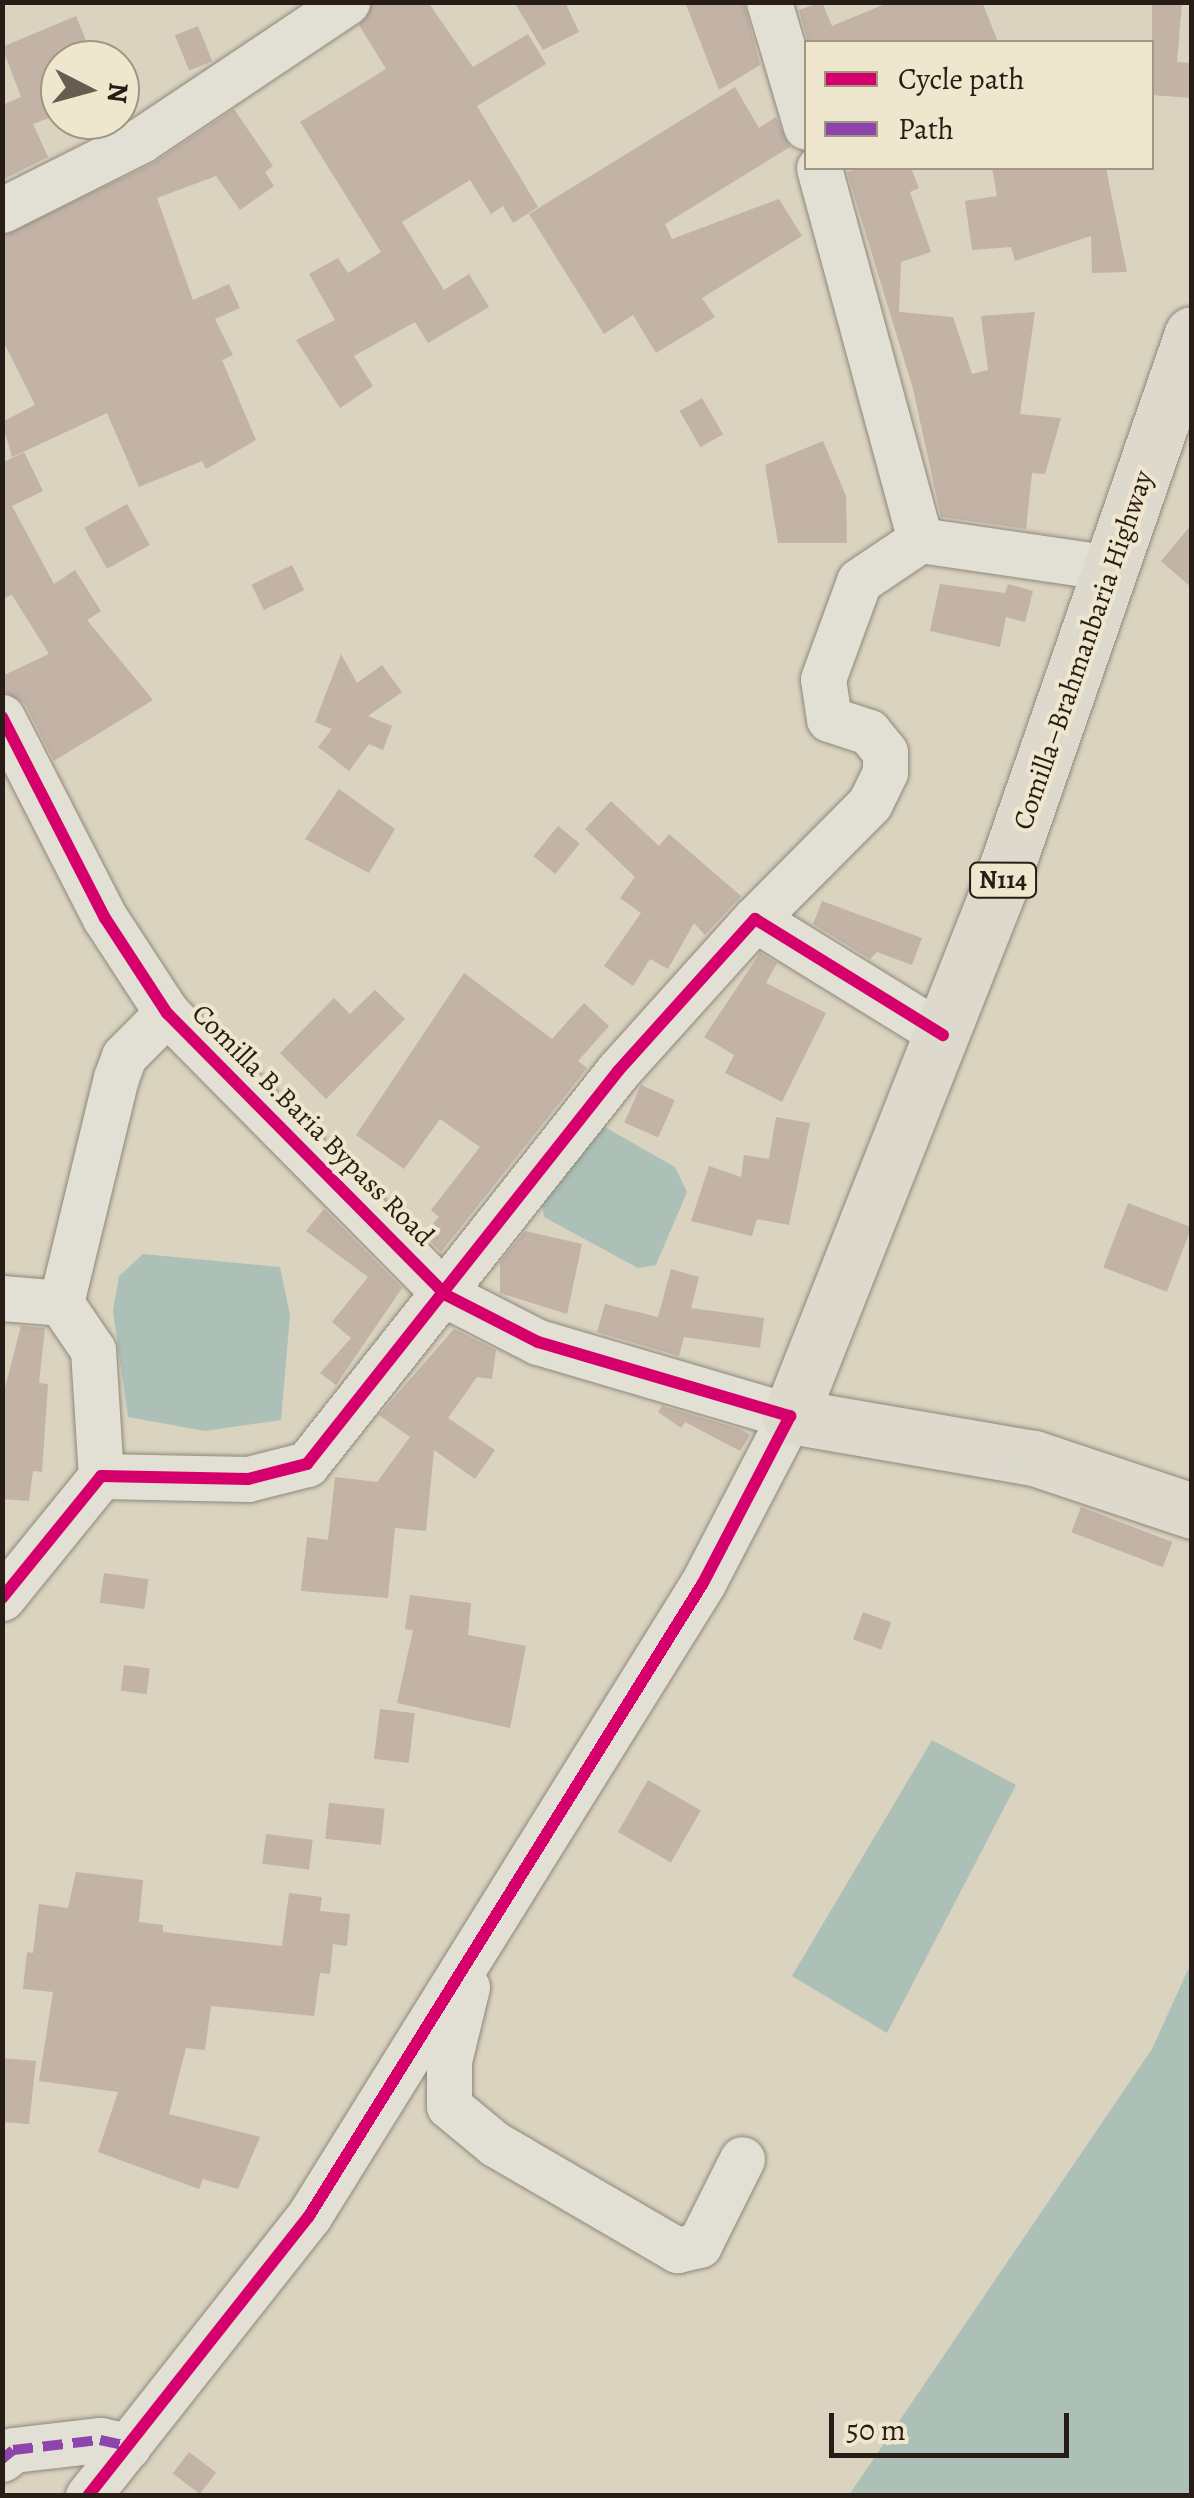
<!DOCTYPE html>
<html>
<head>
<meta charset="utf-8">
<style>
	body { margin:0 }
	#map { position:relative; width:1194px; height:2498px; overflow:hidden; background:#dad3bf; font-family:Alegreya,serif }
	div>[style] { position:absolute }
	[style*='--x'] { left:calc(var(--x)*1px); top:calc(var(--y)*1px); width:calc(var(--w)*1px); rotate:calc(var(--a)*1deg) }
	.water>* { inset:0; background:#acc0b8 }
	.building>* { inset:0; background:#c3b2a6; transform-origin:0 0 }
	.roads { filter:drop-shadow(0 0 2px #8e887c) drop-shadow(0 0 2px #8e887c) }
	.minor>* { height:45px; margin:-22.5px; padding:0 22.5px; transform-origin:22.5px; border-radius:22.5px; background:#e2dfd5 }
	.highway>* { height:55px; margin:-27.5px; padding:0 27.5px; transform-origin:27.5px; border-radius:27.5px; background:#ddd9cd }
	.quiet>* { height:10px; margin-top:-5px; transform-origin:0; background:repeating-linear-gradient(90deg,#8e44ad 0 20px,transparent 0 30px) }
	.cycleway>* { height:12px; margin:-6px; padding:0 6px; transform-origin:6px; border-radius:6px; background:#d6006c }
	span { translate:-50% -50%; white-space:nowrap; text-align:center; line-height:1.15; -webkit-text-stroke:8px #efe6ce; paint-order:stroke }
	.shield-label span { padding:2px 8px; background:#efe6ce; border:2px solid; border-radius:8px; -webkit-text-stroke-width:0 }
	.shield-label { font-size:25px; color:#271d16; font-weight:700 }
	.street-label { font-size:28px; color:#271d16 }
	.frame { position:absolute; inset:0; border:5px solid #271d16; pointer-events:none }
	.legend { position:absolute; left:804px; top:40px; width:350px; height:130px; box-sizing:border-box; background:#efe6ce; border:2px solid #9f9684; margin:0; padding:12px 18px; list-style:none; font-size:30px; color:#271d16 }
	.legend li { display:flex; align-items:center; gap:20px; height:50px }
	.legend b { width:50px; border:2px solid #9f9684 }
	.north { position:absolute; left:40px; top:40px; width:100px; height:100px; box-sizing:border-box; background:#efe6ce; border:2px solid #9f9684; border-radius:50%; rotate:96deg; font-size:28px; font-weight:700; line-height:40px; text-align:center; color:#271d16 }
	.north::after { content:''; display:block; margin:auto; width:35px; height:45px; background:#665d51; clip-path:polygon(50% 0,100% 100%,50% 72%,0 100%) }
	.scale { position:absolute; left:829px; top:2413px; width:240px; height:45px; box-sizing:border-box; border:5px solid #271d16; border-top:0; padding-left:12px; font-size:30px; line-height:35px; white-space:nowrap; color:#271d16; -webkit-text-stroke:8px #efe6ce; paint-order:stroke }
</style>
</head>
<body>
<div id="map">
	<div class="water">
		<div style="clip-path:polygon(603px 1126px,675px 1167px,687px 1192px,656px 1265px,638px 1268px,544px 1217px,542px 1202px)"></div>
		<div style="clip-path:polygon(143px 1254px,280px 1267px,290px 1315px,281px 1420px,205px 1431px,128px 1417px,113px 1311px,119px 1276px)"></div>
		<div style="clip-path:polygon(932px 1740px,1016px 1785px,887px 2033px,792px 1976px)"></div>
		<div style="clip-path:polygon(1191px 1963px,1191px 2495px,849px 2495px,1152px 2049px)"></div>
	</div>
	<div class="building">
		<div style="clip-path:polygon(373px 2px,428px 2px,473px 67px,528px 34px,546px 64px,477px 106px,538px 207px,513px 223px,503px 206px,491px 214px,470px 180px,402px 222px,444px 290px,469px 274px,489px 307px,428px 343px,415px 322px,354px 356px,373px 386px,340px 408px,296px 340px,335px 320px,309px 274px,338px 258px,348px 273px,381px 252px,300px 122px,386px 69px,359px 25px)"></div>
		<div style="clip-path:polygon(514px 2px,565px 2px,579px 32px,543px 50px)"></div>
		<div style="clip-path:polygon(685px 2px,744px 2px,760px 65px,719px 90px)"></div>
		<div style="clip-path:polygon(822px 2px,832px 26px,890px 2px,982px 2px,998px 42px,808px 42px,799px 10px)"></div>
		<div style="clip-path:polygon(1152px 2px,1182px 2px,1177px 62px,1192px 63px,1192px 98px,1152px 95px)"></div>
		<div style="clip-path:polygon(76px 16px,90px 50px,60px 60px,60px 114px,33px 124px,48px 157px,2px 180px,2px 105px,21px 97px,2px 47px)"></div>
		<div style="left:198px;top:26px;width:38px;height:25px;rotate:68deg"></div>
		<div style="clip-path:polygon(735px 87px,759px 128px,776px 117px,790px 147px,665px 224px,672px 239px,779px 199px,802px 236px,702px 298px,715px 317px,656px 353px,633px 315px,604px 334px,529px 214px)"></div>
		<div style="clip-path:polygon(234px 109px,273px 166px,265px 172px,274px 186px,240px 210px,216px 176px,157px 198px,193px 300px,229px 284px,240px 308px,215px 319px,233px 355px,222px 360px,256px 440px,206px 469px,202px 461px,139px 487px,107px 413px,12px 457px,2px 422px,35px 405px,2px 339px,2px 236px,153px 163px)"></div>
		<div style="clip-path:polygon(860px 168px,911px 168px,919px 188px,910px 192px,931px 252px,901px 262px,899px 312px,953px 317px,972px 374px,988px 370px,981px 316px,1035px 312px,1020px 414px,1061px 418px,1045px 474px,1032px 473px,1026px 529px,941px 517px,913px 389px,847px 172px)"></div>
		<div style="clip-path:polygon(992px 168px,1106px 168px,1127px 272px,1092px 273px,1091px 236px,1015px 261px,1011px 247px,972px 250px,965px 201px,997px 196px)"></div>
		<div style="left:702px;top:398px;width:42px;height:26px;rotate:60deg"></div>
		<div style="clip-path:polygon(823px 441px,846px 496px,847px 543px,778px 543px,765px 465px)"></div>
		<div style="clip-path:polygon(24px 452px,43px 491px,12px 506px,54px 584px,75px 570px,101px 611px,87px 620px,153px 700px,54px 761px,25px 704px,2px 690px,2px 676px,49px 654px,12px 595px,2px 599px,2px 463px)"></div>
		<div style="left:127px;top:504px;width:47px;height:49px;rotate:61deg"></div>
		<div style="clip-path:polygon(1192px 524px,1192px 588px,1161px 561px)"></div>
		<div style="left:292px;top:565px;width:28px;height:45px;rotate:64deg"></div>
		<div style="clip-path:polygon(940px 584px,1005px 593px,1008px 584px,1033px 591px,1025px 622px,1006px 617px,1000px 647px,930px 631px)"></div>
		<div style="clip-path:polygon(341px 654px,357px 683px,382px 665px,402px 692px,368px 716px,392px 726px,383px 750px,369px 744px,349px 771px,318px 747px,332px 729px,315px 722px)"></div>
		<div style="clip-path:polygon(339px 789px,395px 829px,369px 873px,305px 839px)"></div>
		<div style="clip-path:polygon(611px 801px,659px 846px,669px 834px,741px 896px,705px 935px,694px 923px,668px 969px,650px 959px,633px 986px,604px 966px,641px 913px,620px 898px,635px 877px,585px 829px)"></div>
		<div style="left:558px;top:826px;width:28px;height:39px;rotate:39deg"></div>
		<div style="clip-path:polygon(822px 901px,922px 938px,912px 965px,877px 952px,870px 959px,813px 924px)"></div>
		<div style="clip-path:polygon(760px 953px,777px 963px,766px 983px,826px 1013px,782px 1102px,725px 1073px,734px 1055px,704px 1037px)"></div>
		<div style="clip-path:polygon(464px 973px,552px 1039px,584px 1003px,609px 1026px,578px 1061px,587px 1068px,441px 1252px,423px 1234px,439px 1217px,431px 1210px,480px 1147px,440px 1119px,404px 1169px,356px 1135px)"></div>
		<div style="clip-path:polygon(375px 990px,405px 1019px,326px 1099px,280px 1053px,334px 998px,350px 1014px)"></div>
		<div style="left:641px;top:1085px;width:37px;height:41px;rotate:24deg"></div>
		<div style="clip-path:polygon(776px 1117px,810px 1123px,789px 1225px,757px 1219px,752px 1236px,691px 1221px,709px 1166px,741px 1177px,744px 1155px,769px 1159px)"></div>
		<div style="left:1128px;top:1203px;width:68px;height:69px;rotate:21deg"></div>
		<div style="clip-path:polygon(324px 1209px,402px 1288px,336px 1385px,320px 1373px,351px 1338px,332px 1322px,368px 1277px,306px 1231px)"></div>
		<div style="clip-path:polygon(525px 1231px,582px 1244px,567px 1314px,500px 1293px,500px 1262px)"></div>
		<div style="clip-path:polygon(671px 1269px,699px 1277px,691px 1308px,764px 1318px,760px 1348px,684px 1337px,679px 1356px,597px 1332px,605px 1304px,658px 1317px)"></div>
		<div style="clip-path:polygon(21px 1326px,45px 1328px,39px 1383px,48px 1384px,42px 1472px,33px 1471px,29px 1501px,2px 1499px,2px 1399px)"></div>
		<div style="clip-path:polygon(454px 1329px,496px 1350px,492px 1379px,477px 1377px,448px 1418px,495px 1450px,475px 1479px,434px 1450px,426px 1531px,395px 1528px,388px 1598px,301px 1591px,307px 1537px,328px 1540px,335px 1477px,377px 1482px,410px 1437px,379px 1415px)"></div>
		<div style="clip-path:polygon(662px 1406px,740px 1429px,750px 1435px,740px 1451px,685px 1422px,681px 1428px,658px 1412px)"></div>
		<div style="left:1081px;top:1507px;width:98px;height:27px;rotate:21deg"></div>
		<div style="left:104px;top:1573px;width:45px;height:30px;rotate:8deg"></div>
		<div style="clip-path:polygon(410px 1595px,471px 1603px,468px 1635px,526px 1646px,510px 1728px,397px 1703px,413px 1630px,405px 1629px)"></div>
		<div style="left:863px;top:1612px;width:30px;height:29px;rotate:20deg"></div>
		<div style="left:124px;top:1665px;width:26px;height:26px;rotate:7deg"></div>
		<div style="left:380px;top:1709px;width:35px;height:50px;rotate:7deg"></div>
		<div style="left:648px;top:1780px;width:61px;height:60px;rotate:30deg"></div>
		<div style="left:329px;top:1803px;width:56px;height:36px;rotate:6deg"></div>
		<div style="left:266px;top:1834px;width:47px;height:30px;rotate:7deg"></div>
		<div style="clip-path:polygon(76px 1872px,143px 1880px,139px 1922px,163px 1925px,163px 1932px,282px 1946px,289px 1893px,322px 1897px,320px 1911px,350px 1914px,347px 1946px,333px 1944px,330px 1974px,320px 1973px,314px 2016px,211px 2006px,205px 2050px,186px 2048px,169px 2114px,260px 2137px,238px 2189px,203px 2179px,199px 2189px,98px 2152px,118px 2092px,39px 2081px,53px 1992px,23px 1989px,27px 1952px,33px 1953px,39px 1904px,68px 1908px)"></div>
		<div style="clip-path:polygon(2px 2058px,36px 2061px,29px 2124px,2px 2122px)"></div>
		<div style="left:189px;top:2452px;width:34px;height:27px;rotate:37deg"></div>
	</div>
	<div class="roads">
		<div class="minor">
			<div style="--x:769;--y:2;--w:130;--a:73.5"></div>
			<div style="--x:819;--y:168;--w:385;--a:74.8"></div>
			<div style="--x:920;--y:540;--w:195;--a:8.3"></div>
			<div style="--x:2;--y:210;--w:156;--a:-26.7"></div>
			<div style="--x:141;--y:140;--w:248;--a:-33.8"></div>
			<div style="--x:2;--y:717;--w:226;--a:62.9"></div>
			<div style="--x:105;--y:918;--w:113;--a:56.9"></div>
			<div style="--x:167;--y:1013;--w:397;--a:45.3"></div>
			<div style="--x:446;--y:1295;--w:103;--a:27.1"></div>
			<div style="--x:538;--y:1342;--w:263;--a:16.4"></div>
			<div style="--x:790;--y:1416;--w:188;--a:117.5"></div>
			<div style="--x:703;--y:1583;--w:746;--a:121.9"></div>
			<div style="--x:309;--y:2216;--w:357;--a:128.3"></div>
			<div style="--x:755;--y:919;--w:163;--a:-45.2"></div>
			<div style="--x:870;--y:803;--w:34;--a:-64"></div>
			<div style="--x:885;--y:772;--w:20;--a:-90"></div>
			<div style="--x:885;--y:752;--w:26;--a:-129"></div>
			<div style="--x:869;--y:732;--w:42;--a:-162"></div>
			<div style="--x:829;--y:719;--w:40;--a:-98.5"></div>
			<div style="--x:823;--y:679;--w:104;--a:-69.8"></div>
			<div style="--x:859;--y:581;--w:73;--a:-33.9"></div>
			<div style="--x:2;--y:1298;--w:59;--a:4.8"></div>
			<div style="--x:61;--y:1303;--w:232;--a:-76.3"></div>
			<div style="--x:116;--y:1078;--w:23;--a:-70"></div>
			<div style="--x:124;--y:1056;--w:61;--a:-45"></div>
			<div style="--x:61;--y:1303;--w:57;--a:55.8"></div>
			<div style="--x:93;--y:1350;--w:126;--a:86.4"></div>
			<div style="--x:2;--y:1598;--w:157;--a:-50.9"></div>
			<div style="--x:101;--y:1476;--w:147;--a:1.2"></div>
			<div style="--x:248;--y:1479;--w:61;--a:-14.3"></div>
			<div style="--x:307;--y:1464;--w:501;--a:-51.64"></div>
			<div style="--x:618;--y:1071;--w:205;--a:-48"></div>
			<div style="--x:755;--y:919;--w:221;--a:31.7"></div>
			<div style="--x:467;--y:1987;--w:76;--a:103.7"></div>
			<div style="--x:449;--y:2061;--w:45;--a:90"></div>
			<div style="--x:449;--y:2106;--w:60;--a:39.6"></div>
			<div style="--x:495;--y:2144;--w:211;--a:30.2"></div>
			<div style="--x:677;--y:2250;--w:23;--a:-13"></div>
			<div style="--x:699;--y:2245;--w:96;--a:-63.4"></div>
			<div style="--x:2;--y:2459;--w:14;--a:-39"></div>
			<div style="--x:13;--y:2450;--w:88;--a:-6.6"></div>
			<div style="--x:100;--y:2440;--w:29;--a:12"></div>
		</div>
		<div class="highway">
			<div style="--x:1192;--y:334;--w:584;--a:109.18"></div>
			<div style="--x:1000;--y:886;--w:570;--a:111.61"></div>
			<div style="--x:790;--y:1416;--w:248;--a:9.8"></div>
			<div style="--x:1034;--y:1458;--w:167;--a:18.5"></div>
		</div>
	</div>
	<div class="quiet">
		<div style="--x:2;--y:2459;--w:14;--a:-39"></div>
		<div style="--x:13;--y:2450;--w:88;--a:-6.6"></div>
		<div style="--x:100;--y:2440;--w:29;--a:12"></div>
	</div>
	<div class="cycleway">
		<div style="--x:2;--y:717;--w:226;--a:62.9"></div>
		<div style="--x:105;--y:918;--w:113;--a:56.9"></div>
		<div style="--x:167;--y:1013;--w:397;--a:45.3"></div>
		<div style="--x:446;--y:1295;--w:103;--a:27.1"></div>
		<div style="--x:538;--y:1342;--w:263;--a:16.4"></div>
		<div style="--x:790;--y:1416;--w:188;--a:117.5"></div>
		<div style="--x:703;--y:1583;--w:746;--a:121.9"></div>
		<div style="--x:309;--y:2216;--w:357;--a:128.3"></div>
		<div style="--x:2;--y:1598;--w:157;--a:-50.9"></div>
		<div style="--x:101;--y:1476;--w:147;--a:1.2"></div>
		<div style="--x:248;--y:1479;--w:61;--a:-14.3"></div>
		<div style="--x:307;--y:1464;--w:501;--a:-51.64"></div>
		<div style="--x:618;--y:1071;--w:205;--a:-48"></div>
		<div style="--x:755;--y:919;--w:221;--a:31.7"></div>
	</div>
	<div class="shield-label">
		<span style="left:1003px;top:880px">N114</span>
	</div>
	<div class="street-label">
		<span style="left:1083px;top:650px;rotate:-71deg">Comilla–Brahmanbaria Highway</span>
		<span style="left:313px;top:1125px;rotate:45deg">Comilla B.Baria Bypass Road</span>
	</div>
	<div class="frame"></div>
	<ul class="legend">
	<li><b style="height:12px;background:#d6006c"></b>Cycle path</li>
	<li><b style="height:12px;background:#8e44ad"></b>Path</li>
	</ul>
	<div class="north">N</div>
	<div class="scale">50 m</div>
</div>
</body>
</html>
